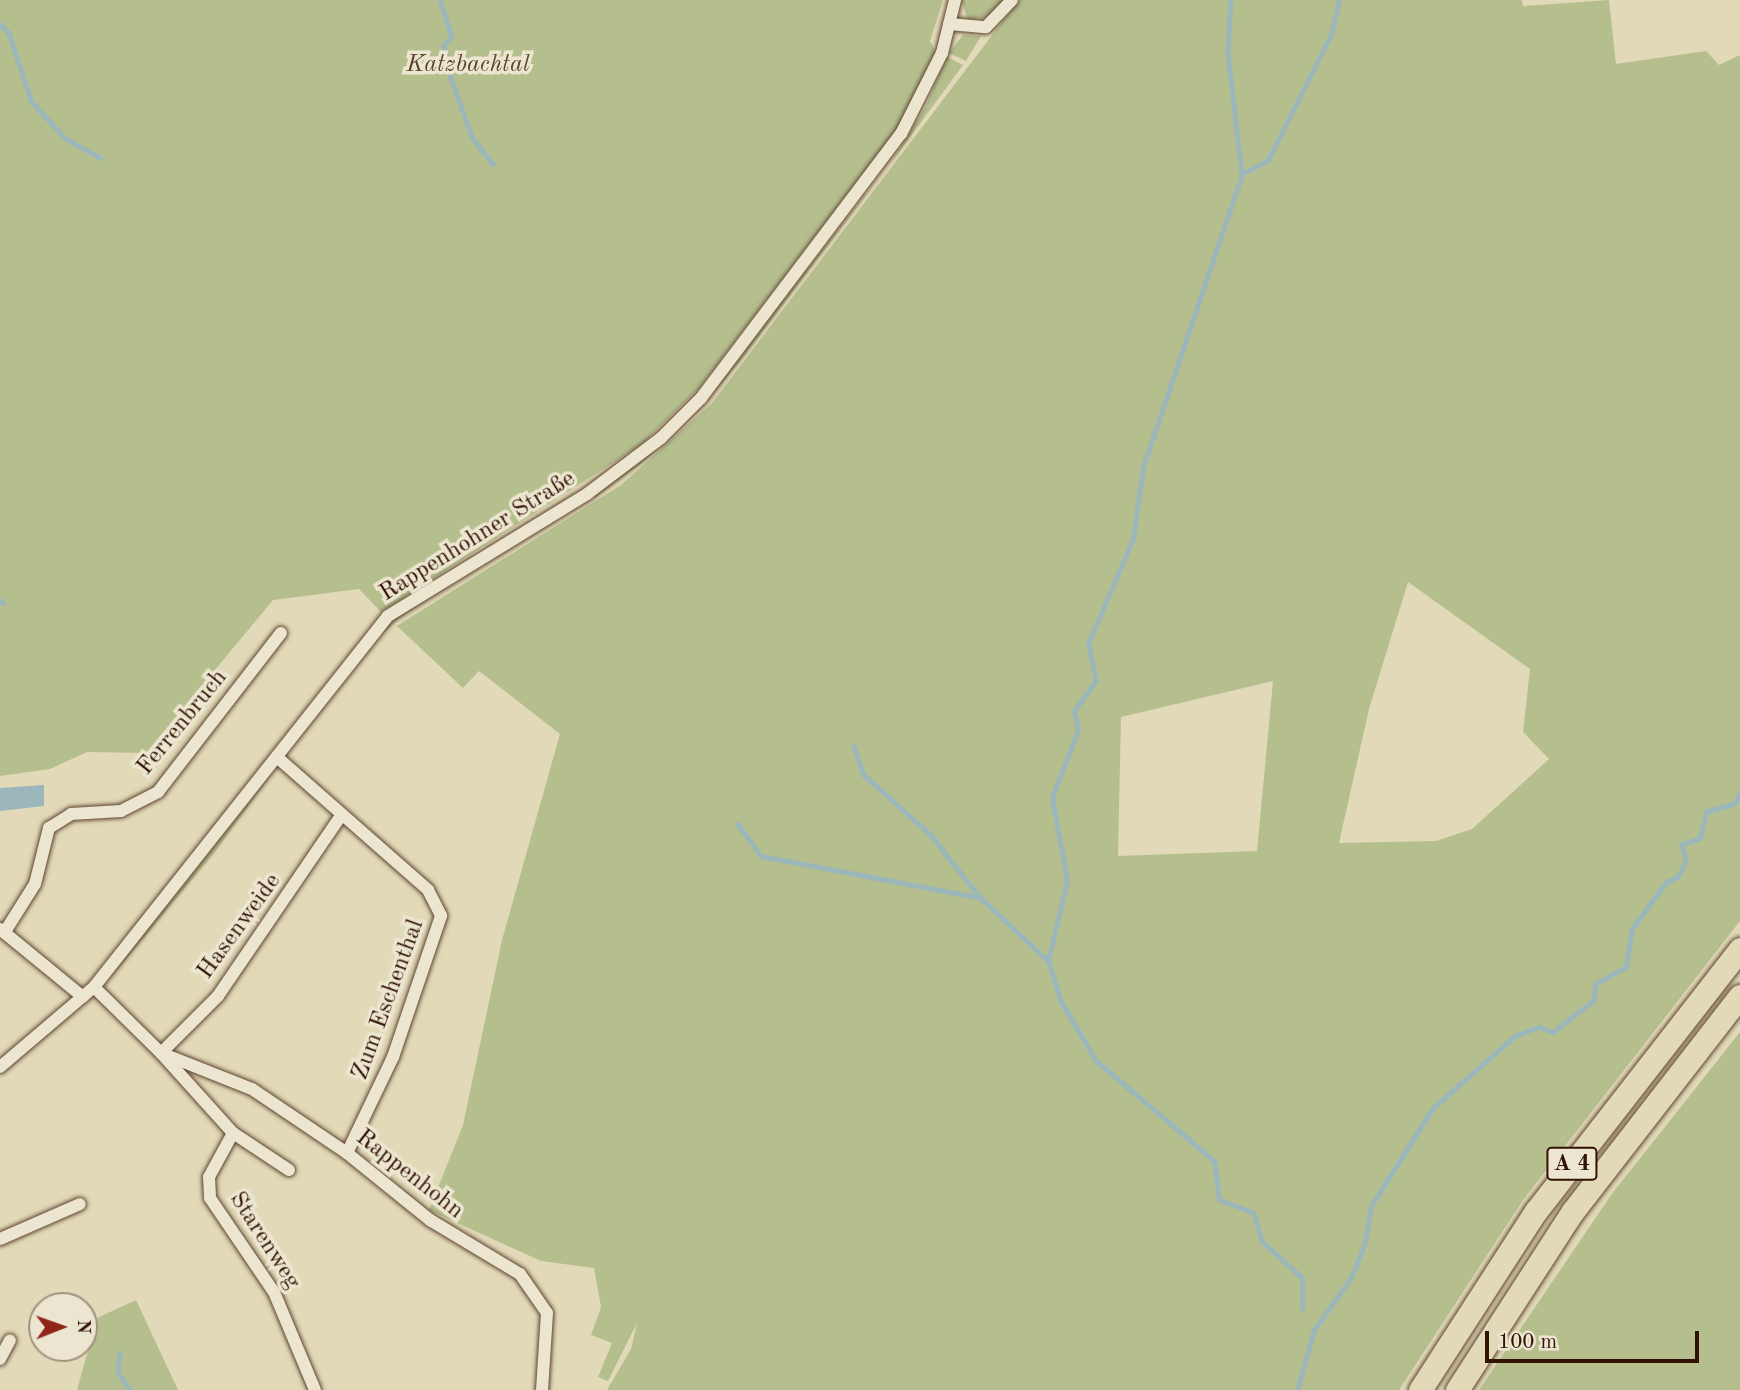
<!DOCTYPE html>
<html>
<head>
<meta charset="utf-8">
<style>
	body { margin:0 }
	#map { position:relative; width:1740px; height:1390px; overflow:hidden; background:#e2d9b8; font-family:"Old Standard TT",serif }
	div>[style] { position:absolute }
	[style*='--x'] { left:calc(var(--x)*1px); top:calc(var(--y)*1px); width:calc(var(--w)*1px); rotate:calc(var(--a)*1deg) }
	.green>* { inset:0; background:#b5bf8e }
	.water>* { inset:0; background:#9bb7bb }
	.stream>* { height:4.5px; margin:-2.25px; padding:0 2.25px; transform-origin:2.25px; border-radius:2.25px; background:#9bb7bb }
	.roads { filter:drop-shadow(0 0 2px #5e4430) drop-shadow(0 0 2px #5e4430) }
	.minor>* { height:12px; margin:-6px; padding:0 6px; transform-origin:6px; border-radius:6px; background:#ece6d1 }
	.motorway>* { height:23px; margin:-11.5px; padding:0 11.5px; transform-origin:11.5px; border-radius:11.5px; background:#e2d9b8 }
	span { translate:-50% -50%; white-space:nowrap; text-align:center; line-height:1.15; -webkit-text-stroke:7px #ece6d1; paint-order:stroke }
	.shield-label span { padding:2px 5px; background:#ece6d1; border:2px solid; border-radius:5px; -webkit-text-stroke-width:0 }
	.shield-label { font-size:23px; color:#321202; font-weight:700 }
	.park-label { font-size:24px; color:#59462c; font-style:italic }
	.street-label { font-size:24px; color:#321202 }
	.north { position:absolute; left:28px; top:1292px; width:70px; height:70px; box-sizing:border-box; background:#ece6d1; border:2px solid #a2917e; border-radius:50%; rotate:89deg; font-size:19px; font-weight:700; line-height:28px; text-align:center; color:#321202 }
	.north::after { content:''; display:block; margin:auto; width:24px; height:32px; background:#8f2418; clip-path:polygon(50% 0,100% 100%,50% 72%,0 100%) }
	.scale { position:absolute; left:1485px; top:1331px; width:214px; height:32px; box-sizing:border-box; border:4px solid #321202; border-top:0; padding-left:9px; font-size:21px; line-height:24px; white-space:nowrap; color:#321202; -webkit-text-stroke:5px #ece6d1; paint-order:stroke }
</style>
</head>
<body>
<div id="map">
	<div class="green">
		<div style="clip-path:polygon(0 0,943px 0,930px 41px,936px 52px,931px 66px,896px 130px,698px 389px,642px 444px,381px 612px,359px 589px,273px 600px,146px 753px,87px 752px,50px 769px,0 776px)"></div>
		<div style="clip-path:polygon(961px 0,1005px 0,986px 17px,968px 20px)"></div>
		<div style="clip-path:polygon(evenodd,1019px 0,1522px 0,1523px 6px,1609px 0,1616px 64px,1706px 51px,1719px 65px,1740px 55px,1740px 921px,1523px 1200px,1399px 1390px,607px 1390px,631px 1349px,637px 1323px,608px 1381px,598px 1377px,612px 1343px,591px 1335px,601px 1307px,594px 1268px,541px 1261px,429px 1210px,463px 1125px,502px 940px,560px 734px,479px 671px,463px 688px,397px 626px,621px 485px,712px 403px,1019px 0,1408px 582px,1530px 669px,1523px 732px,1549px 759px,1472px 829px,1436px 841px,1339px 843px,1369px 709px,1408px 582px,1019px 0,1273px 681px,1257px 851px,1118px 856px,1121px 717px,1273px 681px)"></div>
		<div style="clip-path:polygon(963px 35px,981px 36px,966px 61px,949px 53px)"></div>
		<div style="clip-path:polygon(947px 57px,963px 65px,891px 163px,926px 106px)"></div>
		<div style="clip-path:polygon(882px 174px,743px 358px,710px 397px,708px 395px)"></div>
		<div style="clip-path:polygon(699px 406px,646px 460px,595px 498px,593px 495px)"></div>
		<div style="clip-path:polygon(585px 500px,405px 614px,374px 641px,392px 620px)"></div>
		<div style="clip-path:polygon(272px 774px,215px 852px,110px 979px,132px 949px)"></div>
		<div style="clip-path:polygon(1740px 1032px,1740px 1390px,1479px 1390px,1611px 1195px)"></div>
		<div style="clip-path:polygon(136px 1300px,178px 1390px,77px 1390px,97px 1318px)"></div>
	</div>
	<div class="water">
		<div style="clip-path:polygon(44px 785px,44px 806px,0 811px,0 788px)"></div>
	</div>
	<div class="stream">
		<div style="--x:440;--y:0;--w:38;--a:72"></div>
		<div style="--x:452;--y:36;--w:13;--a:129"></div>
		<div style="--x:444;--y:46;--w:33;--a:78"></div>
		<div style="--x:451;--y:78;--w:65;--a:70.2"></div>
		<div style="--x:473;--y:139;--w:32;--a:51"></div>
		<div style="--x:1231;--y:0;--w:52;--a:93.3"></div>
		<div style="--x:1228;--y:52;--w:123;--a:83.5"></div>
		<div style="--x:0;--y:24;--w:13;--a:45"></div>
		<div style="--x:9;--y:33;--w:73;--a:71.6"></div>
		<div style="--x:32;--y:102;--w:49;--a:47.5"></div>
		<div style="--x:65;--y:138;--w:41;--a:29.1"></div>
		<div style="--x:0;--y:600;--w:4;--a:45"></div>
		<div style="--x:854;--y:746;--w:31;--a:71"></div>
		<div style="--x:864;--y:775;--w:89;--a:41.8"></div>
		<div style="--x:930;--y:834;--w:80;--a:51.6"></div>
		<div style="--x:738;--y:824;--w:39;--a:54"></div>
		<div style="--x:761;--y:856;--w:224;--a:10.8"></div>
		<div style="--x:981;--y:898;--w:92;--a:43.2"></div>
		<div style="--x:1302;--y:1309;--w:31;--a:-90"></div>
		<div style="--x:1302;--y:1278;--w:54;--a:-138"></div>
		<div style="--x:1262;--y:1242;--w:30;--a:-107"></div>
		<div style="--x:1253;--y:1213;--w:36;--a:-159"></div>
		<div style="--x:1219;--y:1200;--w:39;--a:-97"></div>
		<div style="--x:1214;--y:1161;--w:155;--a:-139.7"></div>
		<div style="--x:1096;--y:1061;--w:69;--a:-120.7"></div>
		<div style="--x:1061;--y:1002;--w:43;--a:-107.6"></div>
		<div style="--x:1048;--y:961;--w:82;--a:-76.6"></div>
		<div style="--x:1067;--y:881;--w:84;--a:-100.2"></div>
		<div style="--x:1052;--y:798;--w:73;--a:-69.1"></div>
		<div style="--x:1078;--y:730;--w:19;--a:-102"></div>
		<div style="--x:1074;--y:711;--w:37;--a:-54"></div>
		<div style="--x:1096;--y:681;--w:38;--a:-102"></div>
		<div style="--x:1088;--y:644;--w:114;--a:-66.8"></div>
		<div style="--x:1133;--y:539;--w:73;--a:-82.1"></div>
		<div style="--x:1143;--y:467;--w:309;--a:-71.3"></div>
		<div style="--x:1242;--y:174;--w:30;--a:-28"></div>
		<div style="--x:1268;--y:160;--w:140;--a:-63.3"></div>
		<div style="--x:1331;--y:35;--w:36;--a:-77"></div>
		<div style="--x:120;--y:1353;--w:19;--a:96"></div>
		<div style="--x:118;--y:1372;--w:22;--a:56"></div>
		<div style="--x:1297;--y:1390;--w:62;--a:-74.2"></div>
		<div style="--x:1314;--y:1330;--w:64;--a:-54.6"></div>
		<div style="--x:1351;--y:1278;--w:35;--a:-68"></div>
		<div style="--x:1364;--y:1246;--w:41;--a:-80.1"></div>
		<div style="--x:1371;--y:1206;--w:116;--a:-57.7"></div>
		<div style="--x:1433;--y:1108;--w:109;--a:-41.3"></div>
		<div style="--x:1515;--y:1036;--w:26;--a:-21"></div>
		<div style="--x:1539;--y:1027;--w:15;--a:20"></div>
		<div style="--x:1553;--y:1032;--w:52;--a:-38"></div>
		<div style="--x:1594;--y:1000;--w:16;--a:-86"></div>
		<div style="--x:1595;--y:984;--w:35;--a:-29"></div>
		<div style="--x:1626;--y:967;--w:38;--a:-81"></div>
		<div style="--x:1632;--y:929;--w:58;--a:-54.1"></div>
		<div style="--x:1666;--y:882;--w:13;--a:-23"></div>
		<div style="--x:1678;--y:877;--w:19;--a:-65"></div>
		<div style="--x:1686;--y:860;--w:16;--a:-108"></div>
		<div style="--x:1681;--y:845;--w:20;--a:-20"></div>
		<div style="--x:1700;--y:838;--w:27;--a:-77"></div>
		<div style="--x:1706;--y:812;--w:30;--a:-17"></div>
		<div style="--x:1735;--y:803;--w:11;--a:-63"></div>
	</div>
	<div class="roads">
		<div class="minor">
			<div style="--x:949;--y:24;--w:37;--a:5"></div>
			<div style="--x:986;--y:27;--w:37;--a:-46"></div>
			<div style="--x:278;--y:758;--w:200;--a:41.3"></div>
			<div style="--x:428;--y:890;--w:29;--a:63"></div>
			<div style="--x:441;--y:916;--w:149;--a:108.8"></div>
			<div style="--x:393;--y:1057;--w:106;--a:115.6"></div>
			<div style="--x:0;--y:929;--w:107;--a:39.3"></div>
			<div style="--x:6;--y:930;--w:54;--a:-57.8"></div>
			<div style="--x:35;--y:884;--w:58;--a:-76"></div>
			<div style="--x:49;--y:828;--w:26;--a:-32"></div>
			<div style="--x:71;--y:814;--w:50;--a:-3.4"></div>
			<div style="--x:121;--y:811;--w:42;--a:-27.2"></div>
			<div style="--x:158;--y:792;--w:201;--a:-52.3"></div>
			<div style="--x:94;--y:987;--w:94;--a:44.6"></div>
			<div style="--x:161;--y:1053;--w:98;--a:21.6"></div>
			<div style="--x:252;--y:1089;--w:115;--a:34"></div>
			<div style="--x:347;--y:1153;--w:107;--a:38.9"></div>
			<div style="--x:430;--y:1220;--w:105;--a:31"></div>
			<div style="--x:520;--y:1274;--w:47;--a:55.3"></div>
			<div style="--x:547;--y:1313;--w:77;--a:93.7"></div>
			<div style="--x:0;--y:1067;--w:123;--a:-40.4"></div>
			<div style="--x:94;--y:987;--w:473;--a:-51.6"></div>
			<div style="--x:388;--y:616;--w:233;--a:-31.5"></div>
			<div style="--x:587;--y:494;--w:93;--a:-37.1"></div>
			<div style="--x:661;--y:438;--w:57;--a:-45"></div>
			<div style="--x:701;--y:398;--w:331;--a:-52.9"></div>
			<div style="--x:901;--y:134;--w:91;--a:-63.2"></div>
			<div style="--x:942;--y:53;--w:55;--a:-76.2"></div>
			<div style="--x:233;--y:1133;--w:50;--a:118.6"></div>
			<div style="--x:209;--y:1177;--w:21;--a:87"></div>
			<div style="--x:210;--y:1198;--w:114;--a:55.8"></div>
			<div style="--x:274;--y:1292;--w:106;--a:67.3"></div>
			<div style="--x:289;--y:1170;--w:67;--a:-146.5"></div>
			<div style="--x:233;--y:1133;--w:108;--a:-132"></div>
			<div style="--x:161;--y:1053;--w:81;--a:-45"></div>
			<div style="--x:218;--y:996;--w:218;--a:-55.7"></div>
			<div style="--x:0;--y:1239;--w:87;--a:-23.6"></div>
			<div style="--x:0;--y:1359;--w:21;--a:-62"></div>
		</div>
		<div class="motorway">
			<div style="--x:1420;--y:1390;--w:213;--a:-57.1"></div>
			<div style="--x:1536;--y:1211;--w:332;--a:-52.1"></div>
			<div style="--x:1457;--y:1390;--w:213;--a:-57.1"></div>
			<div style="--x:1573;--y:1211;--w:272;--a:-52.2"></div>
		</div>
	</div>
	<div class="shield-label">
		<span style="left:1572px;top:1164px">A 4</span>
	</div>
	<div class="park-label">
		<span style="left:468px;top:66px">Katzbachtal</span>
	</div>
	<div class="street-label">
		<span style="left:478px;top:537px;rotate:-32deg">Rappenhohner Straße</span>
		<span style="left:183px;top:723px;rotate:-51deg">Ferrenbruch</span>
		<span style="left:240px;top:927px;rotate:-54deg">Hasenweide</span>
		<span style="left:389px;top:1000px;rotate:-70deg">Zum Eschenthal</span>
		<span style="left:409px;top:1175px;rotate:38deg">Rappenhohn</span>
		<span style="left:264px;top:1241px;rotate:57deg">Starenweg</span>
	</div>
	<div class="north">N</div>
	<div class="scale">100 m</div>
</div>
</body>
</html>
